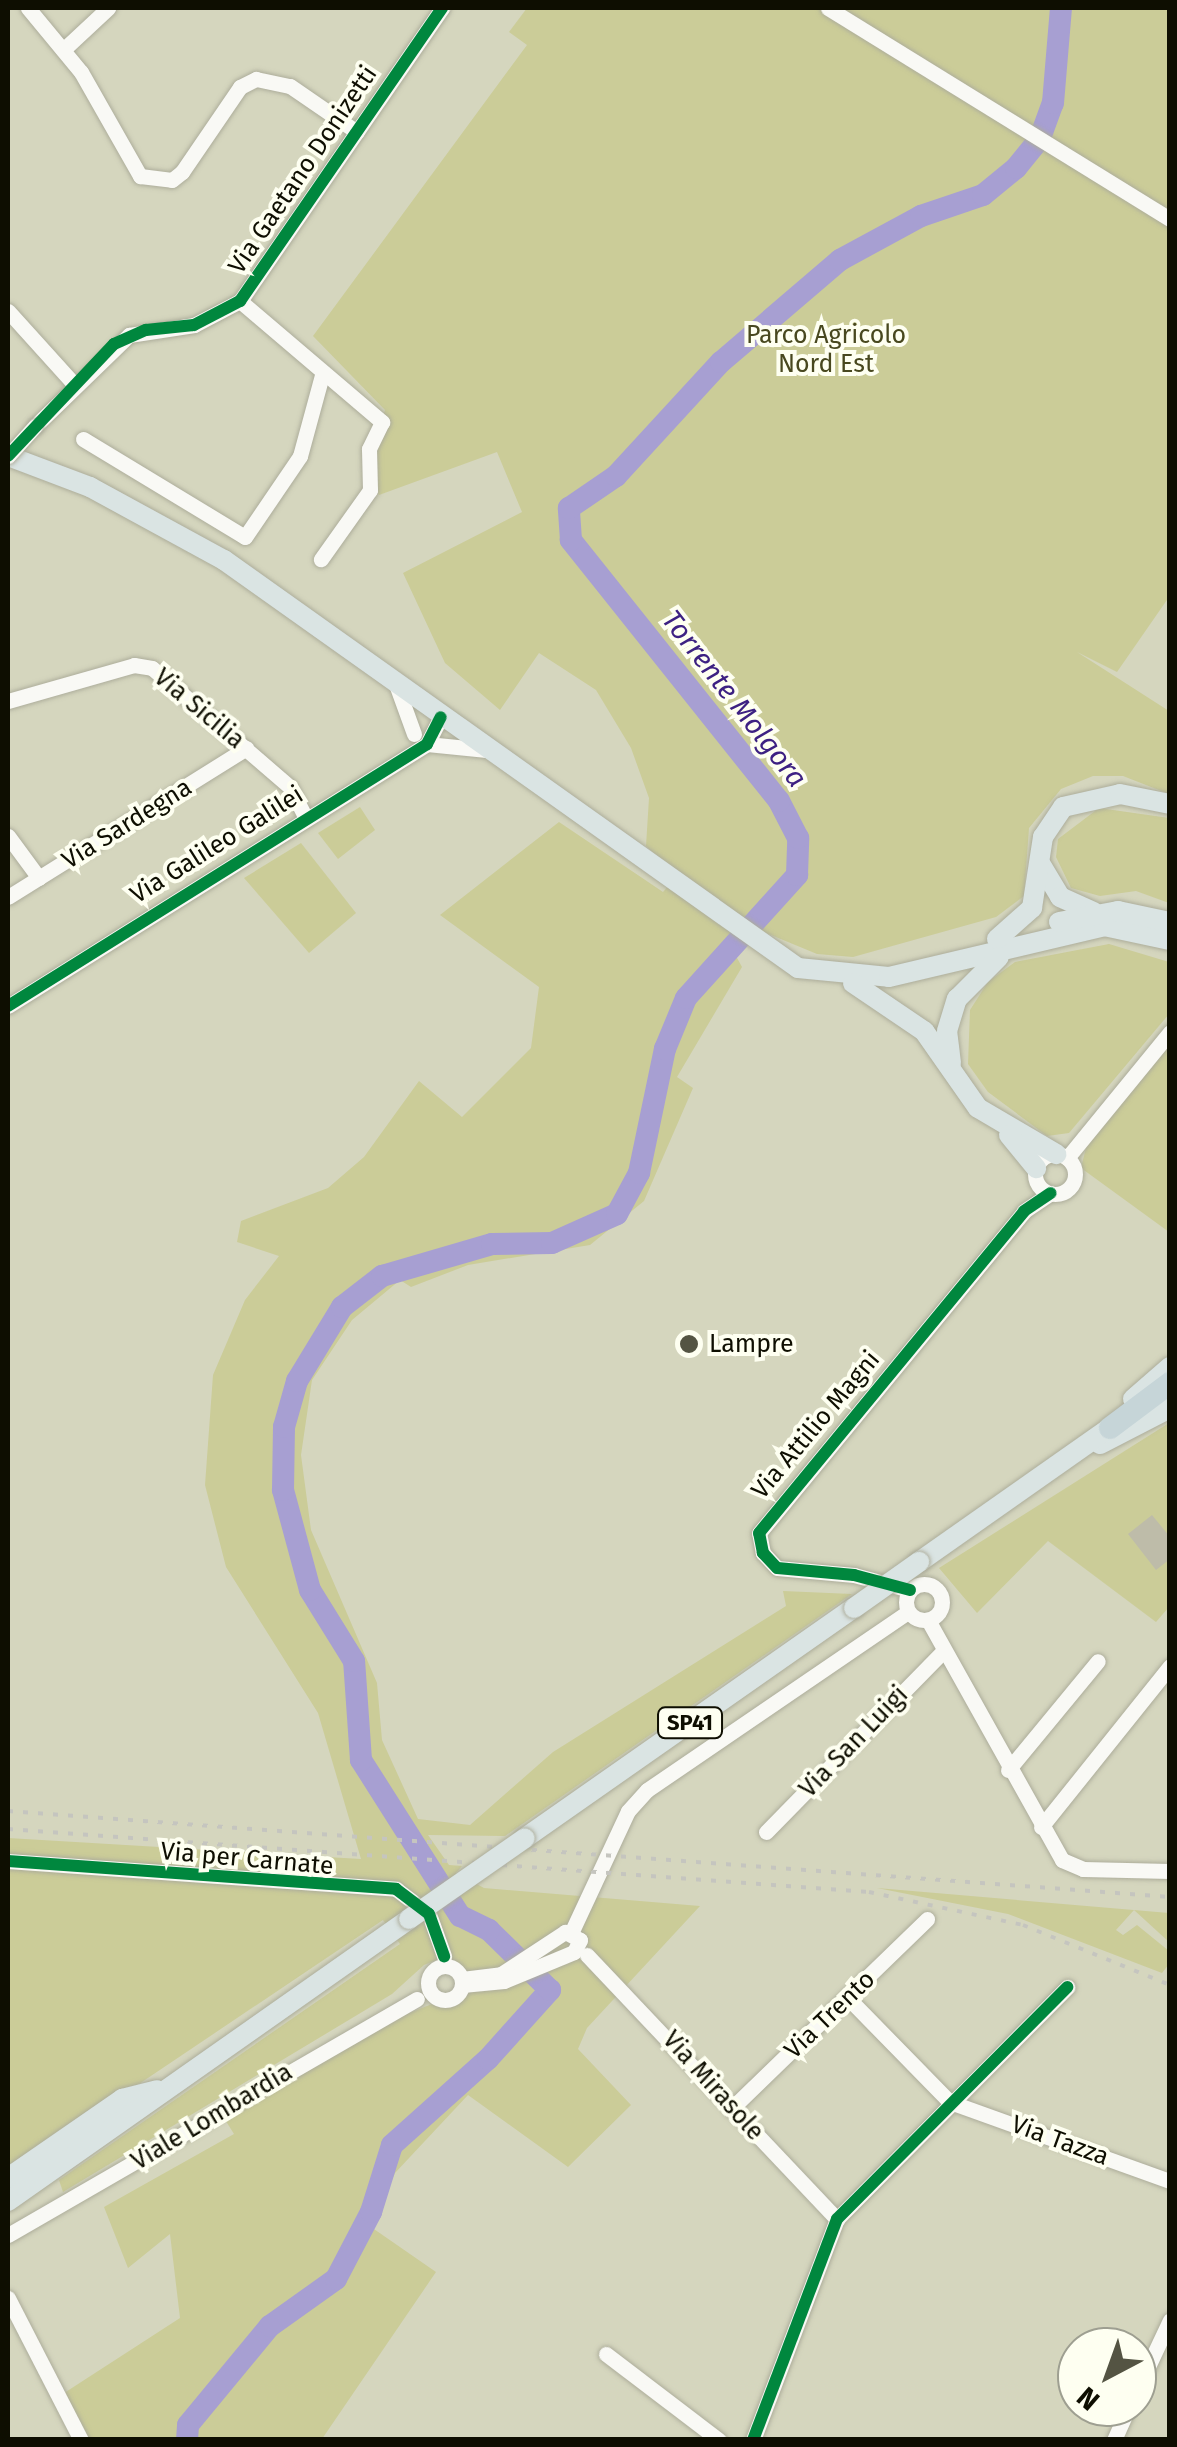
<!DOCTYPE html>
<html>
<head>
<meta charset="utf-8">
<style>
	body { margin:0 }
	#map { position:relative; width:1177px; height:2447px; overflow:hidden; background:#d5d6be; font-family:"Fira Sans",sans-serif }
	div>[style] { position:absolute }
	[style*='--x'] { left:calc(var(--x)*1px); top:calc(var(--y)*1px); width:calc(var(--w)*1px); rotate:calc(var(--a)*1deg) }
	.green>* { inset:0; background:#cbcc98 }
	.river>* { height:22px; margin:-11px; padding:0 11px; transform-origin:11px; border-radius:11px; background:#a79fd2 }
	.building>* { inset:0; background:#bebca9 }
	.roads { filter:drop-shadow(0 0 2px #adad9b) drop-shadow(0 0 2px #adad9b) }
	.minor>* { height:15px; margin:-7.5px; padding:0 7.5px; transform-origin:7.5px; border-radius:7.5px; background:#f9f9f5 }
	.minor>.ring { margin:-7.5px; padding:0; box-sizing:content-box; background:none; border:15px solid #f9f9f5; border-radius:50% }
	.major>* { height:20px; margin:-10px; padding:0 10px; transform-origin:10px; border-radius:10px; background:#dae4e3 }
	.highway>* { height:22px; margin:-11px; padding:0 11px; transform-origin:11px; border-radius:11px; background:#c6d5d8 }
	.rail>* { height:4px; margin-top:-2px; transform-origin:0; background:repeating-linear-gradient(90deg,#c5c5bf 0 5px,transparent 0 15px) }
	.bridges { filter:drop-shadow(0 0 2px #adad9b) drop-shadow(0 0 2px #adad9b) }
	.minor-bridge>* { height:15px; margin:-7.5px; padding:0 7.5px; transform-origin:7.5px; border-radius:7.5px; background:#f9f9f5 }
	.major-bridge>* { height:20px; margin:-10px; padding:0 10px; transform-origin:10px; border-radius:10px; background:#dae4e3 }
	.cycleway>* { height:12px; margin:-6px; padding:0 6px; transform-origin:6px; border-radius:6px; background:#00873e }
	.dots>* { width:28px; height:28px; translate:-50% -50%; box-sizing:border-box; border:5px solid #fefff1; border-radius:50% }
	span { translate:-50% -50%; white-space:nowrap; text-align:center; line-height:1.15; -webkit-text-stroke:8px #fefff1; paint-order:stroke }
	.shield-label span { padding:2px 8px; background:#fefff1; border:2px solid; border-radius:8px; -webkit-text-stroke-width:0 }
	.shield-label { font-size:22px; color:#0e0e01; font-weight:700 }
	.street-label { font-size:25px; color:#0e0e01 }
	.park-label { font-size:25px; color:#48481f }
	.poi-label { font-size:25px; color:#0e0e01 }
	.left { translate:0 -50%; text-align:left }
	.water-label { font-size:28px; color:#3d2182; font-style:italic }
	.frame { position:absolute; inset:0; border:10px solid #0e0e01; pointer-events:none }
	.north { position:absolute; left:1057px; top:2327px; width:100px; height:100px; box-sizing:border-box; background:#fefff1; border:2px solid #9e9f91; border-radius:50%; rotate:221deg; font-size:28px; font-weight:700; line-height:40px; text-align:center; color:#0e0e01 }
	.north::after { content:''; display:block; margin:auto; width:35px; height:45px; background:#545443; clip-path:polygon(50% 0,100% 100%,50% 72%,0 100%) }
</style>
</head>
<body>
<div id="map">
	<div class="green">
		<div style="clip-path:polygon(527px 8px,1169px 8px,1169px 597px,1117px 672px,1077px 652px,1169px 711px,1169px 794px,1123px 776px,1093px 776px,1061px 789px,1029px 828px,1024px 896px,996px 917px,853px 957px,817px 954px,754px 928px,731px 947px,742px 967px,677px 1077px,693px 1088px,644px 1201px,590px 1245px,468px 1265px,411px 1287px,400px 1280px,352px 1320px,312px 1380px,301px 1455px,311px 1530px,377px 1683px,382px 1740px,418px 1819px,470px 1825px,553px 1752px,786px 1606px,783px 1591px,852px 1594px,505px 1836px,428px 1835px,449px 1865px,462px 1866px,456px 1873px,484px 1888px,700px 1906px,587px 2028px,578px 2049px,631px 2105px,568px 2167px,468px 2095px,395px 2173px,371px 2227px,436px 2272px,322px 2439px,74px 2439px,58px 2397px,180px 2318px,170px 2234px,128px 2268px,104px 2207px,234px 2134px,224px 2118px,402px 2016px,462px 1992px,458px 1966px,439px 1959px,424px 1965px,392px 1994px,63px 2192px,59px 2180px,400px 1944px,383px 1920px,8px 2172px,8px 1838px,361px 1859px,318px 1713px,226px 1567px,205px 1485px,213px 1375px,245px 1300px,279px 1256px,237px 1242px,241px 1221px,328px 1188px,364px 1157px,419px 1081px,462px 1117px,531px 1048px,539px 987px,440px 915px,559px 822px,663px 892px,678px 875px,646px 846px,649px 798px,631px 748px,596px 690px,539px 653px,500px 710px,445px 663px,403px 573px,522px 512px,497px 452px,379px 495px,364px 473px,385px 410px,313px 336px,527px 45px,509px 32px)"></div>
		<div style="clip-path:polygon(360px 807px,375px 830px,338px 859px,318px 833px)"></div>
		<div style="clip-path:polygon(1099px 808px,1169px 818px,1169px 903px,1136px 891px,1100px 896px,1071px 888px,1056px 857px,1058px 839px)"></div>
		<div style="clip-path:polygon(301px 843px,356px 913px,309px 953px,244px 878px)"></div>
		<div style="clip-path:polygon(1109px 944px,1169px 962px,1169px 1014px,1069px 1133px,1047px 1136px,988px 1092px,968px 1064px,970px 1010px,988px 982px,1015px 962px)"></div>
		<div style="clip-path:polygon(1169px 1041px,1169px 1232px,1081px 1168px,1087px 1144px)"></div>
		<div style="clip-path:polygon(1169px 1423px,1169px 1607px,1156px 1622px,1048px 1541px,977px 1613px,939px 1568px)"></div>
		<div style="clip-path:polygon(877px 1888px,1169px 1913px,1169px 1942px,1134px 1910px,1116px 1930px,1123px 1935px,1137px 1925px,1169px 1951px,1169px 1964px,1162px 1973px,1008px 1914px)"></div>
	</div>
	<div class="river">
		<div style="--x:187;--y:2440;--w:15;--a:-86"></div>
		<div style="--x:188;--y:2425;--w:129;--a:-50.4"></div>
		<div style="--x:270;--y:2326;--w:81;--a:-35.5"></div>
		<div style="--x:336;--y:2279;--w:76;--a:-62.4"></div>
		<div style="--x:371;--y:2212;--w:70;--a:-72.6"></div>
		<div style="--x:392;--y:2145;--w:129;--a:-41.9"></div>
		<div style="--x:488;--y:2059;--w:93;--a:-48.1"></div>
		<div style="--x:550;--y:1990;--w:86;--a:-135.5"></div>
		<div style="--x:489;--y:1930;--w:32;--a:-154"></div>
		<div style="--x:460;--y:1916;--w:185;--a:-122.4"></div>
		<div style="--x:361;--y:1760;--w:99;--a:-94"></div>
		<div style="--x:354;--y:1661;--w:84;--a:-121.8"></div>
		<div style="--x:310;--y:1590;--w:104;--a:-105.1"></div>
		<div style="--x:283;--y:1490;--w:63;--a:-89.1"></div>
		<div style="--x:284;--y:1427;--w:48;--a:-74.2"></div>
		<div style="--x:297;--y:1381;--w:87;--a:-58.7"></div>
		<div style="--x:342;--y:1307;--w:51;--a:-37.8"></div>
		<div style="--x:382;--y:1276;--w:115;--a:-16.2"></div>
		<div style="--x:492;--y:1244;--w:60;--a:-1"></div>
		<div style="--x:552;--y:1243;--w:71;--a:-24"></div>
		<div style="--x:617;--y:1214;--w:47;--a:-61.8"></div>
		<div style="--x:639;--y:1173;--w:127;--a:-78.2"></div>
		<div style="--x:665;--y:1049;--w:55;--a:-67.6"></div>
		<div style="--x:686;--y:998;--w:166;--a:-47.9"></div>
		<div style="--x:797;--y:875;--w:37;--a:-88"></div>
		<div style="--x:798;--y:838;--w:42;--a:-117.2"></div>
		<div style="--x:779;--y:801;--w:334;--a:-128.6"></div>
		<div style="--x:571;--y:540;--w:32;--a:-94"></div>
		<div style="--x:569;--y:508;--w:57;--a:-34.2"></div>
		<div style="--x:616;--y:476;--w:155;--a:-47.4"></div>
		<div style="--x:721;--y:362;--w:157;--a:-40.6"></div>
		<div style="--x:840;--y:260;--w:92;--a:-28.5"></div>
		<div style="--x:921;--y:216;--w:65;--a:-18.7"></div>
		<div style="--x:983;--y:195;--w:43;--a:-39.3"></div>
		<div style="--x:1016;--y:168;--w:38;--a:-51"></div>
		<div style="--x:1040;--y:138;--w:37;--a:-70"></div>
		<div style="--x:1053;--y:103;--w:95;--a:-85.2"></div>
	</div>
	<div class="building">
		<div style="clip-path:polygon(1152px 1515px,1170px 1537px,1170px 1559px,1156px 1570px,1128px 1534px)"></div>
	</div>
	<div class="roads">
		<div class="minor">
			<div style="--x:28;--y:8;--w:83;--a:50.4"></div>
			<div style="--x:81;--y:72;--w:120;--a:60.4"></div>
			<div style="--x:140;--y:176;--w:32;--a:7"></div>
			<div style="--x:172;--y:180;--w:13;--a:-39"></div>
			<div style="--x:182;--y:172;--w:103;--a:-55.7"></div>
			<div style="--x:240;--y:87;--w:18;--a:-27"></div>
			<div style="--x:256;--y:79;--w:35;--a:12"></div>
			<div style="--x:290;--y:86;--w:81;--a:34.5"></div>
			<div style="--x:828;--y:8;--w:402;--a:31.7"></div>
			<div style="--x:63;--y:50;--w:62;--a:-43"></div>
			<div style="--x:240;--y:301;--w:187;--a:40.4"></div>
			<div style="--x:382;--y:422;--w:30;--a:116"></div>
			<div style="--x:369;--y:449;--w:41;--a:88.6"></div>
			<div style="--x:370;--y:490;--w:85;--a:125.4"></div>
			<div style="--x:8;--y:311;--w:97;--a:47.9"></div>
			<div style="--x:35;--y:426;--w:131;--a:-44.1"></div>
			<div style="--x:129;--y:335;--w:66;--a:-8.7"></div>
			<div style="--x:194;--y:325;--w:52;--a:-27.6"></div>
			<div style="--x:240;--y:301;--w:356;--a:-55.4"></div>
			<div style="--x:83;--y:439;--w:189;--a:31.2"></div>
			<div style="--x:245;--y:537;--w:98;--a:-55.8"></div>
			<div style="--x:300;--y:456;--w:84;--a:-74.8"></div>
			<div style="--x:397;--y:687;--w:50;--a:70.1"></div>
			<div style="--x:8;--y:701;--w:131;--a:-15.9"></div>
			<div style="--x:134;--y:665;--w:18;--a:9"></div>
			<div style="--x:152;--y:668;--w:182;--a:40.8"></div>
			<div style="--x:290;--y:787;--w:33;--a:63"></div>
			<div style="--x:427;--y:744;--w:60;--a:5.7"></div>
			<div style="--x:8;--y:836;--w:52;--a:53.6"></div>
			<div style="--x:8;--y:897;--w:281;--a:-32"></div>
			<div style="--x:8;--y:1006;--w:494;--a:-32"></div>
			<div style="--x:427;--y:744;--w:30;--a:-63"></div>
			<div class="ring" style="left:1035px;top:1154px;width:25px;height:25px"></div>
			<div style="--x:1067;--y:1158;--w:163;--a:-50.7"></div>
			<div class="ring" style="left:906px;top:1584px;width:21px;height:21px"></div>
			<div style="--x:910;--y:1590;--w:58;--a:-165"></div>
			<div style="--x:854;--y:1575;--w:77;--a:-174.8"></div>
			<div style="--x:777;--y:1568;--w:21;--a:-133"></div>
			<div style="--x:763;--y:1553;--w:20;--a:-101"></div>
			<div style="--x:759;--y:1533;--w:417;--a:-50.5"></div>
			<div style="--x:1024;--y:1211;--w:32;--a:-34"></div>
			<div style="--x:928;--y:1620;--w:275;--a:60.8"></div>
			<div style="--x:1062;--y:1860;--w:23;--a:23"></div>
			<div style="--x:1083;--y:1869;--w:87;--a:1.3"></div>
			<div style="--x:1008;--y:1770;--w:141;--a:-50.5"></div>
			<div style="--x:1041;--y:1827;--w:206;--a:-51.3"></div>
			<div style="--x:766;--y:1832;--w:252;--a:-45.6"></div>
			<div style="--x:8;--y:1861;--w:389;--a:4.1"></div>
			<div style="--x:396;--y:1889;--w:41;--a:37.1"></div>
			<div style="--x:429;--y:1914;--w:45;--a:70.3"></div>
			<div style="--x:572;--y:1931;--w:132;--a:-65"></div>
			<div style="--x:628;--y:1811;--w:28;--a:-48"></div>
			<div style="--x:647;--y:1790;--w:316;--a:-34.3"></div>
			<div style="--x:587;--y:1955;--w:364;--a:46.6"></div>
			<div class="ring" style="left:428px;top:1966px;width:19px;height:19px"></div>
			<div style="--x:462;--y:1979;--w:39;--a:-7"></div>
			<div style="--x:501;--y:1974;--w:77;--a:-33.3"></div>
			<div style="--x:565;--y:1932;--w:17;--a:28"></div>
			<div style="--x:580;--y:1940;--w:13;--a:117"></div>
			<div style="--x:574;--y:1952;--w:76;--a:157.5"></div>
			<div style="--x:504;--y:1981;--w:42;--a:174.6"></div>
			<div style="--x:849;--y:1999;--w:144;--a:45.6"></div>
			<div style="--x:950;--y:2102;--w:234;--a:19.8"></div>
			<div style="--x:731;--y:2109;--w:273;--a:-44.1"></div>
			<div style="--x:8;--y:2235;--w:472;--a:-30"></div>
			<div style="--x:8;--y:2298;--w:160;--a:62.8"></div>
			<div style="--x:606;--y:2354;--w:142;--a:37.3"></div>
			<div style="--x:1137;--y:2390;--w:77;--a:-64.8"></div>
			<div style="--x:753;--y:2440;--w:236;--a:-69.2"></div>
			<div style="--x:837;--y:2219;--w:327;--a:-45.2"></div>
			<div style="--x:1114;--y:2440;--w:36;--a:-66"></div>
		</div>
		<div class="major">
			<div style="--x:8;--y:456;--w:88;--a:20.7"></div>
			<div style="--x:90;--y:487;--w:153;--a:28.6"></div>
			<div style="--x:224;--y:560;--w:704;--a:35.41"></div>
			<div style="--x:798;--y:968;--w:91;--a:5.6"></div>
			<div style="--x:889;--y:977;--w:221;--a:-13.3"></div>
			<div style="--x:1104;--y:926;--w:67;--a:12"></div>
			<div style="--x:1041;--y:865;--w:37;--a:59"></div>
			<div style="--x:1060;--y:897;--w:37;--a:24"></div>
			<div style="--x:1059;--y:922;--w:60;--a:-10.6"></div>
			<div style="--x:1118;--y:911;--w:53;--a:11.9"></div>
			<div style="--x:997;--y:939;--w:47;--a:-41.5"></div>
			<div style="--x:1032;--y:908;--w:72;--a:-81.2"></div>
			<div style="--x:1043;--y:837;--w:36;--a:-56"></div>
			<div style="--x:1063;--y:807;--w:58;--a:-12.8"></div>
			<div style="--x:1120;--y:794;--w:51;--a:11.3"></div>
			<div style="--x:853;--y:983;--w:86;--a:34.1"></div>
			<div style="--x:924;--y:1031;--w:94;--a:55"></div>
			<div style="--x:978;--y:1108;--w:91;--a:30.5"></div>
			<div style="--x:951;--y:1063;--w:32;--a:-97"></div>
			<div style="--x:947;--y:1031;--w:34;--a:-73"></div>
			<div style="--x:957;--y:999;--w:59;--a:-45"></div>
			<div style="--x:1009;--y:1135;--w:43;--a:50.7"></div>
			<div style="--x:1133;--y:1399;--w:49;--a:-40.9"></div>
			<div style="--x:1100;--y:1444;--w:79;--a:-27.2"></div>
			<div style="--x:919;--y:1562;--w:233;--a:-35.1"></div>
			<div style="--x:525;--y:1838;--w:401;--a:-35"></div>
			<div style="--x:8;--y:2178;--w:139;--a:-34.7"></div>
			<div style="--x:122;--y:2099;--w:36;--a:-14"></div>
			<div style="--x:8;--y:2201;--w:490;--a:-35.1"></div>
		</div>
		<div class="highway">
			<div style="--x:1110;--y:1428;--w:75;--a:-36.9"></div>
		</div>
	</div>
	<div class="rail">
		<div style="--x:8;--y:1811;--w:1165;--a:4.23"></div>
		<div style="--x:8;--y:1829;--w:863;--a:4.18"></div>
		<div style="--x:869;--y:1892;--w:157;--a:12.1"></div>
		<div style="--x:1023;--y:1925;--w:159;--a:22.2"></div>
	</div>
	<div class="bridges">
		<div class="minor-bridge">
			<div style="--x:8;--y:456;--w:40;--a:-48"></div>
		</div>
		<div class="major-bridge">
			<div style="--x:854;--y:1608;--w:80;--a:-35.3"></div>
			<div style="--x:409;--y:1919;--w:141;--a:-34.9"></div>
		</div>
	</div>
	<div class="cycleway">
		<div style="--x:8;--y:456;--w:154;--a:-46.6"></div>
		<div style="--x:114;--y:344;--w:35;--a:-24"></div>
		<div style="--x:146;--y:330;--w:48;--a:-5.9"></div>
		<div style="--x:194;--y:325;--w:52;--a:-27.6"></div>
		<div style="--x:240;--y:301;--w:356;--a:-55.4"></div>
		<div style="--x:8;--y:1006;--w:494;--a:-32"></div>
		<div style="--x:427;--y:744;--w:30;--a:-63"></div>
		<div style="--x:910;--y:1590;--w:58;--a:-165"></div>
		<div style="--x:854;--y:1575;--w:77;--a:-174.8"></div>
		<div style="--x:777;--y:1568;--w:21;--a:-133"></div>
		<div style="--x:763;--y:1553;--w:20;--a:-101"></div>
		<div style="--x:759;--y:1533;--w:417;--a:-50.5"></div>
		<div style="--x:1024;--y:1211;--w:32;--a:-34"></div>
		<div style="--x:8;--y:1861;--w:389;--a:4.1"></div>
		<div style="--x:396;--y:1889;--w:41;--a:37.1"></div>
		<div style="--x:429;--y:1914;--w:45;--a:70.3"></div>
		<div style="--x:753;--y:2440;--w:236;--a:-69.2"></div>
		<div style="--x:837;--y:2219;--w:327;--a:-45.2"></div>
	</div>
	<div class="dots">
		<div style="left:689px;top:1344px;background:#545443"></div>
	</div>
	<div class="shield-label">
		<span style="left:690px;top:1723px">SP41</span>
	</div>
	<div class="street-label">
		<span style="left:303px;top:170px;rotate:-56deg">Via Gaetano Donizetti</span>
		<span style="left:199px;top:709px;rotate:40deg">Via Sicilia</span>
		<span style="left:127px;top:824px;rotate:-32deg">Via Sardegna</span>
		<span style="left:217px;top:845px;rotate:-32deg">Via Galileo Galilei</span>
		<span style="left:816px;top:1425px;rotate:-50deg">Via Attilio Magni</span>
		<span style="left:854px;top:1742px;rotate:-46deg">Via San Luigi</span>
		<span style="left:247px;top:1859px;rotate:5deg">Via per Carnate</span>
		<span style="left:830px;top:2015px;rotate:-44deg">Via Trento</span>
		<span style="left:713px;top:2086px;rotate:48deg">Via Mirasole</span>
		<span style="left:212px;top:2117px;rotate:-31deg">Viale Lombardia</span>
		<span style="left:1060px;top:2141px;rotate:20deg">Via Tazza</span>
	</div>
	<div class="park-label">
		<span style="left:826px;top:350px">Parco Agricolo<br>Nord Est</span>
	</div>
	<div class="poi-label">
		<span class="left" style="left:709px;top:1344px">Lampre</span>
	</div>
	<div class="water-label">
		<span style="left:734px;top:699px;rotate:52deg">Torrente Molgora</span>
	</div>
	<div class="frame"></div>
	<div class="north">N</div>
</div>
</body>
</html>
